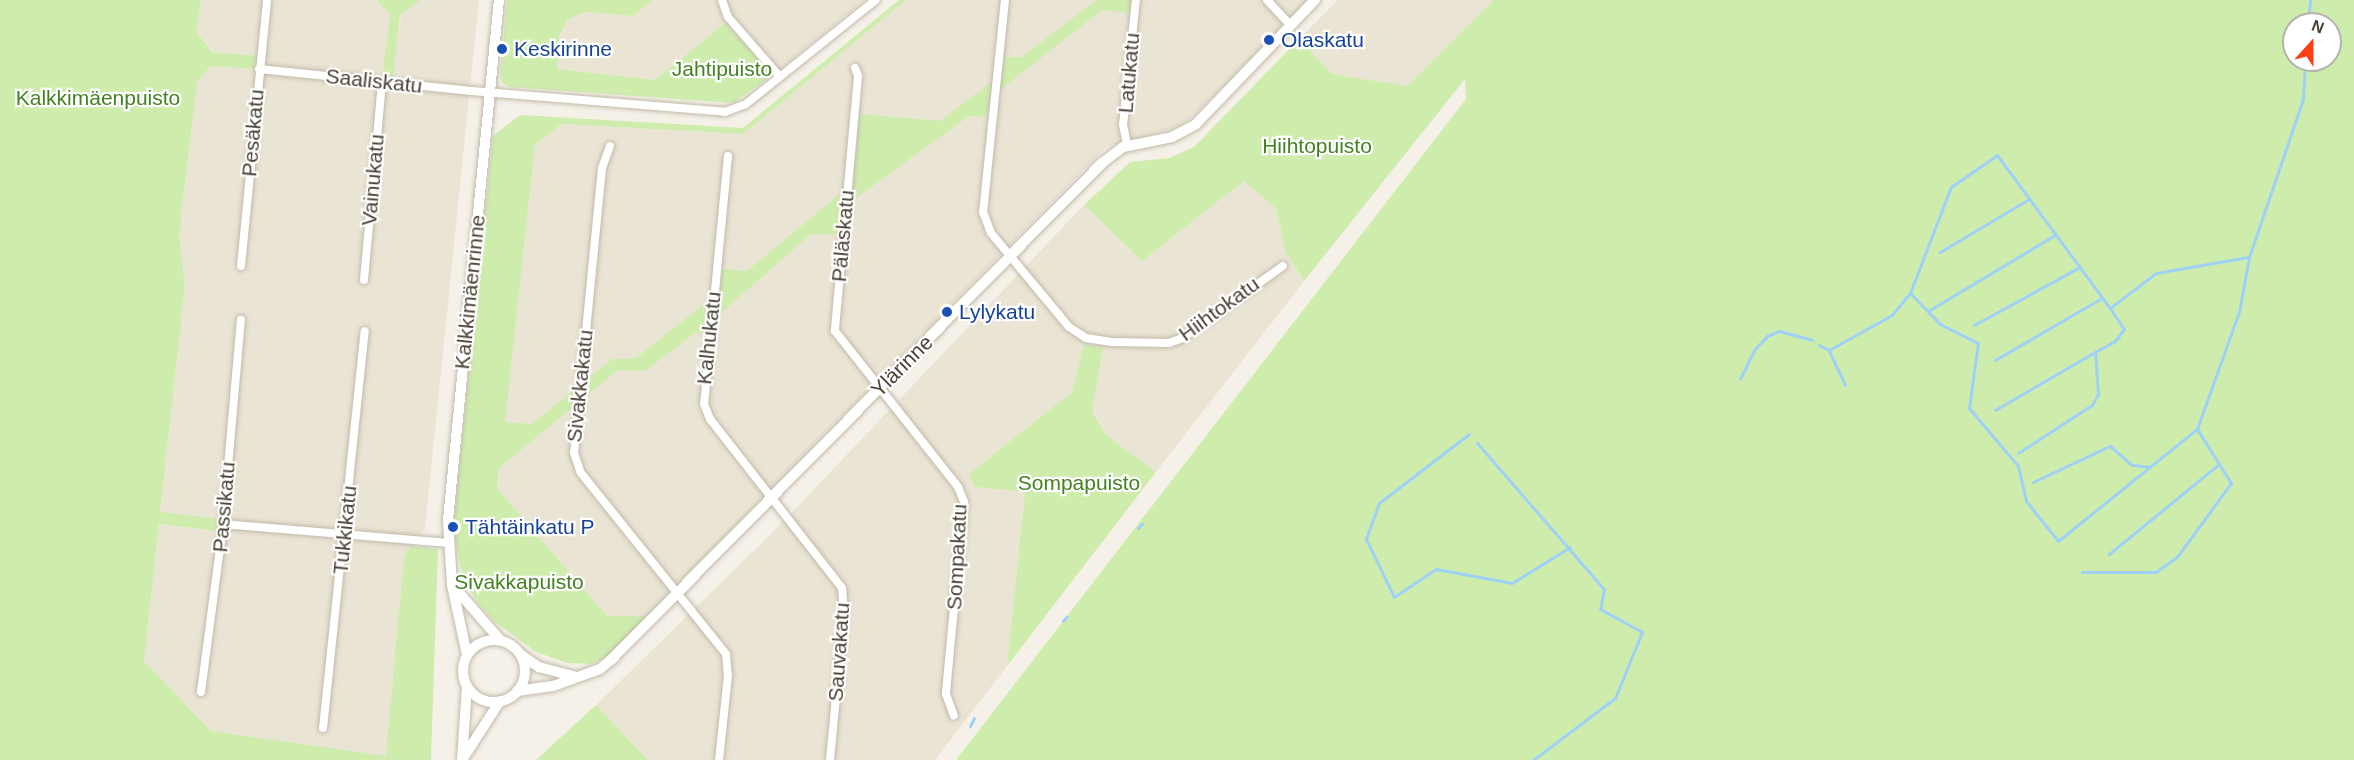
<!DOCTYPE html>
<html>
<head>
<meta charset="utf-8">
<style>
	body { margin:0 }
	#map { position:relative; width:2354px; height:760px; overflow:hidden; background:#f5f1e8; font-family:Arial,sans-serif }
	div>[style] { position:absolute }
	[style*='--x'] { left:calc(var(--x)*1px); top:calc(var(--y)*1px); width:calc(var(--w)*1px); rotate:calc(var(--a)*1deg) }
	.residential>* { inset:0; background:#eae4d5 }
	.green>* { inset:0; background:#ceedad }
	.stream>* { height:3px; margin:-1.5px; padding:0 1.5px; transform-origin:1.5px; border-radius:1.5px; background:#9fd1f7 }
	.roads { filter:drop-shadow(0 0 2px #c2baa9) drop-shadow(0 0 2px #c2baa9) }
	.minor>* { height:8px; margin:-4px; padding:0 4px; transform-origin:4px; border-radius:4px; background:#fff }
	.tertiary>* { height:10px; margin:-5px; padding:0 5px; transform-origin:5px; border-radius:5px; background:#fff }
	.tertiary>.ring { margin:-5px; padding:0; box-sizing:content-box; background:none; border:10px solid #fff; border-radius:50% }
	.dots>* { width:16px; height:16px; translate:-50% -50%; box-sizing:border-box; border:3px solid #fff; border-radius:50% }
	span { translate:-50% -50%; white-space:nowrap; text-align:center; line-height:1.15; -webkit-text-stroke:4.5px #fff; paint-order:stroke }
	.transit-label { font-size:21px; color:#164399 }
	.left { translate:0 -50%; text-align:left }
	.park-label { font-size:21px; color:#448123 }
	.street-label { font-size:21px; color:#494235 }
	.north { position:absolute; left:2282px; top:12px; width:60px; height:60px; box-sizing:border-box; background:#fff; border:2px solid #b6b3ae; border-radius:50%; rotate:21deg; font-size:16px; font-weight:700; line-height:24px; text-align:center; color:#494235 }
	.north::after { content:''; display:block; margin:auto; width:21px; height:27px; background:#ff3e15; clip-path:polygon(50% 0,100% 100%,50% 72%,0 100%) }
</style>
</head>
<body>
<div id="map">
	<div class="residential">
		<div style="clip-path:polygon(201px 0,377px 0,390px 14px,382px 76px,392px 77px,401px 16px,420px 0,479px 0,425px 528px,404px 556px,387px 757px,211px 731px,144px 661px,159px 524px,217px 531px,219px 520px,160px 513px,185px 286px,179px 235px,197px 82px,211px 66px,253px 69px,255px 57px,213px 52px,197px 32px)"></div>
		<div style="clip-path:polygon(653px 0,865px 0,773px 75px,725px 23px,655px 80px,556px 69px,559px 36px,567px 19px,585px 12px,633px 16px)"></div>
		<div style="clip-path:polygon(906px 0,1308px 0,1197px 113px,1176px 128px,1106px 147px,646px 616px,607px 616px,497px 488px,535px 145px,562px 124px,743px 134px)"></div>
		<div style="clip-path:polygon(1338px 0,1494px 0,1407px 86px,1332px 74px,1299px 39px)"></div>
		<div style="clip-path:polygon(1244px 181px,1276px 209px,1286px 253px,1304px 281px,1156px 472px,1106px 435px,1092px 410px,1103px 348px,1084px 344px,1072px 392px,969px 474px,975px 487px,1025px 492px,1007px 666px,935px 760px,648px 760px,596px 705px,780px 525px,1084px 205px,1142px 261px)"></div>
	</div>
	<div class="green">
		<div style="clip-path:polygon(0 0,201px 0,197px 32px,212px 52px,255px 56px,254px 69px,211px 66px,197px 82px,179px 235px,185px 286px,160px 512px,219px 519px,218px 531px,159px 524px,144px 661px,211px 731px,386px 756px,404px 556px,411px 546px,438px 549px,431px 760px,0 760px)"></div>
		<div style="clip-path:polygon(377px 0,420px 0,400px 16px,393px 77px,382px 76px,390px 15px)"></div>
		<div style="clip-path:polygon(507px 0,653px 0,633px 16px,585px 12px,568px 19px,559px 36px,557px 69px,655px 80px,725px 23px,773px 75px,733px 103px,510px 87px,502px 83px,500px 76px)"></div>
		<div style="clip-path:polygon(899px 0,906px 0,743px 134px,562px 124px,535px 145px,505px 422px,532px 424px,612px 359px,636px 358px,719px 292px,723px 269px,747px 271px,854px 182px,859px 114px,940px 121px,1003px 73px,1004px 57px,1022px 57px,1096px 0,1131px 0,1129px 13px,1102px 10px,990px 98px,986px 117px,969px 116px,841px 209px,837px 234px,811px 234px,706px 326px,704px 334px,695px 333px,645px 371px,618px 370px,499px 468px,497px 488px,607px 616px,646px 616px,610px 654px,592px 664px,567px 663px,536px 652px,495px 622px,478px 603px,463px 579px,453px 530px,493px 136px,520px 115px,743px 128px)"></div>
		<div style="clip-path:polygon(evenodd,1494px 0,2354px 0,2354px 760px,956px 760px,1466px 99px,1465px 79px,1304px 281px,1286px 253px,1276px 209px,1244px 181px,1142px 261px,1084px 205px,1130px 162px,1169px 158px,1194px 147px,1299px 39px,1332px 74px,1407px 86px,1494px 0,2294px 24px,2330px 24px,2330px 60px,2294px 60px,2294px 24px)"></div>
		<div style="clip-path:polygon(1084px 344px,1103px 348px,1092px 411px,1106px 435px,1156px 472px,1007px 666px,1025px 492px,974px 487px,969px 474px,1072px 392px)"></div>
		<div style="clip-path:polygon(596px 705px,648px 760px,536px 760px)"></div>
	</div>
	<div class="stream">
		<div style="--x:2308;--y:24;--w:24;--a:-85"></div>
		<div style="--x:1940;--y:252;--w:104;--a:-30.8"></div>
		<div style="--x:1910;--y:293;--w:43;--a:45.9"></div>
		<div style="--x:1940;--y:324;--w:42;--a:26.6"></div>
		<div style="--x:1978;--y:343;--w:66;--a:97.9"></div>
		<div style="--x:1969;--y:408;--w:76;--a:49.8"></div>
		<div style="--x:2018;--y:466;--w:36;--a:77"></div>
		<div style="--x:2026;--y:501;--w:51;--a:51.3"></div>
		<div style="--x:2058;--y:541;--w:179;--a:-38.9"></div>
		<div style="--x:2197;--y:429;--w:124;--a:-70.3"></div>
		<div style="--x:2239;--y:312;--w:56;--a:-79.7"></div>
		<div style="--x:2249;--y:257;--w:167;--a:-71.1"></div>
		<div style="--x:2303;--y:99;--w:39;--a:-87"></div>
		<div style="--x:1928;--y:311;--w:148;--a:-30.9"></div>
		<div style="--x:1974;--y:325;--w:121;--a:-28.7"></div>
		<div style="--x:1819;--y:345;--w:11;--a:27"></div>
		<div style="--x:1995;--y:360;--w:124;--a:-30.1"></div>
		<div style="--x:1740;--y:379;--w:32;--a:-64"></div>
		<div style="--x:1754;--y:350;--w:19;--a:-47"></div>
		<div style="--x:1767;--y:336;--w:13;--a:-23"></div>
		<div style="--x:1779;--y:331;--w:34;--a:15"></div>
		<div style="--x:1845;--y:385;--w:38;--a:-115"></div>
		<div style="--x:1829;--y:350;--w:72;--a:-29.1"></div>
		<div style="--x:1892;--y:315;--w:28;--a:-51"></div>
		<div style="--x:1910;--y:293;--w:114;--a:-68.9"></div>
		<div style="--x:1951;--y:187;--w:56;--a:-34.8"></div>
		<div style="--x:1997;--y:155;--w:190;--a:53.6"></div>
		<div style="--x:2110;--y:308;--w:58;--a:-37.3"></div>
		<div style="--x:2156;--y:273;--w:94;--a:-9.8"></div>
		<div style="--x:1995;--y:410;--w:116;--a:-30.1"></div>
		<div style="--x:1469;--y:434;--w:113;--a:142.5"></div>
		<div style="--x:1379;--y:503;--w:38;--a:110"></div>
		<div style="--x:1366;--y:539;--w:64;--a:64.2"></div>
		<div style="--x:1394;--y:597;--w:50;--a:-33.7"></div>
		<div style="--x:1436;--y:569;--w:77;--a:10.4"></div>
		<div style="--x:1512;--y:583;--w:68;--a:-31.8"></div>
		<div style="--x:1477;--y:443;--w:194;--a:49"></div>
		<div style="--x:1604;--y:589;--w:20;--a:101"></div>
		<div style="--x:1600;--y:609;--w:48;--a:28.7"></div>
		<div style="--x:1642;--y:632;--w:71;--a:112.2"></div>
		<div style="--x:1615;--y:698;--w:103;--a:142.9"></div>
		<div style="--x:2018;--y:453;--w:88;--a:-33"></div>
		<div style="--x:2092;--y:405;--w:13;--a:-61"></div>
		<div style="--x:2098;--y:394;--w:42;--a:-94.1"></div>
		<div style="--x:2095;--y:352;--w:23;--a:-29"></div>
		<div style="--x:2115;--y:341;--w:15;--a:-53"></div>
		<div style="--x:2124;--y:329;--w:25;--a:-124"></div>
		<div style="--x:2033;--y:482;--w:85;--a:-25.1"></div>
		<div style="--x:2110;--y:446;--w:29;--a:41"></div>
		<div style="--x:2132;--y:465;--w:18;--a:6"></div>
		<div style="--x:1138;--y:528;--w:6;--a:-45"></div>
		<div style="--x:2109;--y:554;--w:142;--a:-39.3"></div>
		<div style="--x:2082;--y:572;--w:74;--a:0"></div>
		<div style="--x:2156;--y:572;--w:26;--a:-36"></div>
		<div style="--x:2177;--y:557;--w:92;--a:-53.9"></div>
		<div style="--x:2231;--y:483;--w:64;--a:-122.2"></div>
		<div style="--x:1063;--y:621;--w:6;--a:-51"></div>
		<div style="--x:970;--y:726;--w:9;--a:-63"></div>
	</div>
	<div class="roads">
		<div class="minor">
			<div style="--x:722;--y:0;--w:18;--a:71"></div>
			<div style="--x:728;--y:17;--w:79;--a:49.1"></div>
			<div style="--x:1005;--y:0;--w:213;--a:95.9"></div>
			<div style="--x:983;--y:212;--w:22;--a:69"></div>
			<div style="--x:991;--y:233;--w:122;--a:50.3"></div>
			<div style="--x:1069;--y:327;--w:20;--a:33"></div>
			<div style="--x:1086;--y:338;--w:26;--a:9"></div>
			<div style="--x:1112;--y:342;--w:57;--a:1"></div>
			<div style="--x:1169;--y:343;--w:15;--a:-20"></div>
			<div style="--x:1183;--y:338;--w:123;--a:-35.8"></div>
			<div style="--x:1267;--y:0;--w:34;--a:47"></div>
			<div style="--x:855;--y:68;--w:9;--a:69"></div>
			<div style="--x:858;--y:76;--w:256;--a:95.2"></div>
			<div style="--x:835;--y:331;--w:199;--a:51.7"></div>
			<div style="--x:958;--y:487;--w:16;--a:68"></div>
			<div style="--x:964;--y:502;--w:193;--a:95.4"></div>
			<div style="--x:946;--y:694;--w:23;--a:70"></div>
			<div style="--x:259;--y:69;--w:214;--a:5.9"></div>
			<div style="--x:472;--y:91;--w:254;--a:4.7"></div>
			<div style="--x:725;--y:112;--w:22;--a:-21"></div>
			<div style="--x:746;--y:104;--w:166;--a:-38.7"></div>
			<div style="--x:1127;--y:145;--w:20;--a:-101"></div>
			<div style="--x:1123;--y:125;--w:126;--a:-84.1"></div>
			<div style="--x:610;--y:146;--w:23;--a:110"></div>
			<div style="--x:602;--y:168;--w:286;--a:95.6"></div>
			<div style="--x:574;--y:453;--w:21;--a:71"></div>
			<div style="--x:581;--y:473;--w:232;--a:51.3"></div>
			<div style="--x:726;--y:654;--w:21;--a:85"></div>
			<div style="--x:728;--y:675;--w:85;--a:96"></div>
			<div style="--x:728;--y:156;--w:249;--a:95.5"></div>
			<div style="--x:704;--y:404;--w:16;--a:68"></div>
			<div style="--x:710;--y:419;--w:214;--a:52"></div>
			<div style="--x:842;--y:588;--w:24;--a:85"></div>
			<div style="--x:844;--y:612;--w:149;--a:95.4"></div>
			<div style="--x:241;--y:266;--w:267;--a:-84.4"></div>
			<div style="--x:364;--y:280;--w:200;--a:-84.8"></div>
			<div style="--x:223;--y:524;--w:226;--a:4.8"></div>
			<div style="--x:201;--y:692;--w:169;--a:-82.5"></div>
			<div style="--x:223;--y:524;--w:205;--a:-85"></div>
			<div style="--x:323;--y:728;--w:399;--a:-84"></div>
		</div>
		<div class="tertiary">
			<div style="--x:454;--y:587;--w:70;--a:49"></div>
			<div class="ring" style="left:463px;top:640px;width:52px;height:52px"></div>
			<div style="--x:467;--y:655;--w:72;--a:-102.1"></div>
			<div style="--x:452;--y:585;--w:65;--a:-93.5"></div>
			<div style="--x:448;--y:520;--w:522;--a:-84.4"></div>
			<div style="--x:521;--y:655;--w:22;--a:34"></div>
			<div style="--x:539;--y:667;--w:38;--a:15"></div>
			<div style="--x:517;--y:691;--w:36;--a:-8"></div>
			<div style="--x:553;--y:686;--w:50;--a:-19.9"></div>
			<div style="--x:600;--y:669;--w:16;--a:-40"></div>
			<div style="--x:612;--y:659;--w:697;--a:-45.35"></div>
			<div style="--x:1102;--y:163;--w:26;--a:-37"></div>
			<div style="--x:1123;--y:147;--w:50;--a:-11.5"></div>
			<div style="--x:1172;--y:137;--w:27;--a:-28"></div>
			<div style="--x:1196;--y:124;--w:172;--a:-46.2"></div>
			<div style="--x:462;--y:760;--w:74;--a:-86.1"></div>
			<div style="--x:462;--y:760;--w:70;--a:-57.2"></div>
		</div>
	</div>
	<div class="dots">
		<div style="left:1269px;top:40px;background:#1a4fb4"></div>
		<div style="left:502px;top:49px;background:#1a4fb4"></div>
		<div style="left:947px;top:312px;background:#1a4fb4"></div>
		<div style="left:453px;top:527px;background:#1a4fb4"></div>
	</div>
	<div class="transit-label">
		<span class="left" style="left:1281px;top:40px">Olaskatu</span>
		<span class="left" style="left:514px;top:49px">Keskirinne</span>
		<span class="left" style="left:959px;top:312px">Lylykatu</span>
		<span class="left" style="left:465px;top:527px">Tähtäinkatu P</span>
	</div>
	<div class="park-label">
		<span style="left:722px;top:69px">Jahtipuisto</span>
		<span style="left:98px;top:98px">Kalkkimäenpuisto</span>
		<span style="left:1317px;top:146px">Hiihtopuisto</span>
		<span style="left:1079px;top:483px">Sompapuisto</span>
		<span style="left:519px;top:582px">Sivakkapuisto</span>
	</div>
	<div class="street-label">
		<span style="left:1129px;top:73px;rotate:-85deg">Latukatu</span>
		<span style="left:374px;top:81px;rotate:6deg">Saaliskatu</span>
		<span style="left:253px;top:133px;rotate:-85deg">Pesäkatu</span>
		<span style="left:373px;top:180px;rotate:-85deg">Vainukatu</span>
		<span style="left:843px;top:236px;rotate:-85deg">Päläskatu</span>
		<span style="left:470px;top:292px;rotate:-84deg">Kalkkimäenrinne</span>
		<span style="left:1219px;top:309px;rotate:-36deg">Hiihtokatu</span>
		<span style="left:709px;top:338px;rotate:-84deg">Kalhukatu</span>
		<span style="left:902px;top:366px;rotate:-45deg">Ylärinne</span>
		<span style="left:580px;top:386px;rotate:-84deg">Sivakkakatu</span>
		<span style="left:224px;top:507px;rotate:-85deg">Passikatu</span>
		<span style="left:345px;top:530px;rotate:-84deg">Tukkikatu</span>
		<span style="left:957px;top:557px;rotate:-87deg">Sompakatu</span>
		<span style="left:839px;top:652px;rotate:-86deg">Sauvakatu</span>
	</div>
	<div class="north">N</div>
</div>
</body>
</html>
